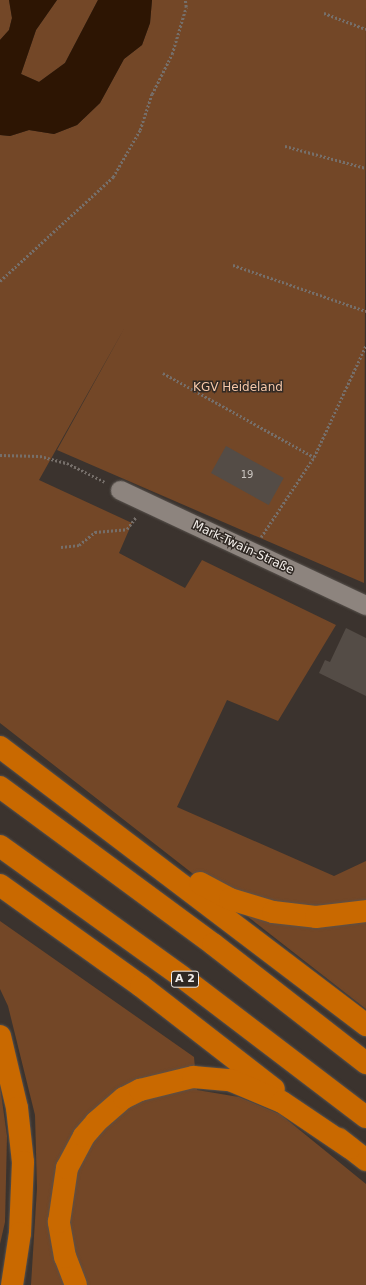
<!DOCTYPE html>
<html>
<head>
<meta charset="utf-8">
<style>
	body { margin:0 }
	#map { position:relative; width:366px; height:1285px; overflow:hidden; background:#3b332e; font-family:"DejaVu Sans",sans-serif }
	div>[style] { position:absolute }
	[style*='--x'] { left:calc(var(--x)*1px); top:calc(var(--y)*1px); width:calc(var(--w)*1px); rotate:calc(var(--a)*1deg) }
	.green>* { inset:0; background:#734727 }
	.water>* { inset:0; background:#2d1503 }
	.building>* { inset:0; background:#544c46; transform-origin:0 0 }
	.path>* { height:2.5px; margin-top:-1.25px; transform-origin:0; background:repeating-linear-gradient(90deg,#766f6a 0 2px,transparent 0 4px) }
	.roads { filter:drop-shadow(0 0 1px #58524d) drop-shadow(0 0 1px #58524d) }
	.minor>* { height:19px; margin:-9.5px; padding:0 9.5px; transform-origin:9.5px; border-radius:9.5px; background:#8d847e }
	.motorway>* { height:22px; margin:-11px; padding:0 11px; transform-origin:11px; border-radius:11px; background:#c96900 }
	span { translate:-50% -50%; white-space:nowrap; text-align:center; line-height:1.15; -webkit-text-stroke:3px #302924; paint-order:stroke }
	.number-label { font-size:10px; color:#cbc6c1 }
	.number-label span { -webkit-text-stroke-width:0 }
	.shield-label span { padding:1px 3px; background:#302924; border:1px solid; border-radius:3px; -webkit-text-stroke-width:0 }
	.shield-label { font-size:11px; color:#f3eeea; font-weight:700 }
	.park-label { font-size:12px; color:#f5c7a8 }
	.street-label { font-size:12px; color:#f3eeea }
</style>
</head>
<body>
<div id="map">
	<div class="green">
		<div style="clip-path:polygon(0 0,9px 0,12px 18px,9px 30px,0 40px)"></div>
		<div style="clip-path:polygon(57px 0,98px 0,65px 63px,39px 82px,21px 74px,36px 30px)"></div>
		<div style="clip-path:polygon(152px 0,366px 0,364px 583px,57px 450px,125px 327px,39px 480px,132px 523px,119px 553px,185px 588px,202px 560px,336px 625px,278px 721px,227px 700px,177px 807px,334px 876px,366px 861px,366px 1009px,0 723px,0 135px,10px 136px,29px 130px,54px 134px,77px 125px,100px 103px,124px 59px,142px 45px,150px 23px)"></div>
		<div style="clip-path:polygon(0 921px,194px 1057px,197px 1090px,239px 1097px,280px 1114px,366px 1184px,366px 1285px,31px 1285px,37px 1188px,35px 1115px,8px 1006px,0 989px)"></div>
		<div style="clip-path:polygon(0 1086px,7px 1136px,5px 1222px,0 1244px)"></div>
	</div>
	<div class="water">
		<div style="clip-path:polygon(9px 0,57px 0,36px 30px,21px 74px,39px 82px,65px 63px,98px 0,152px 0,150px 23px,142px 45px,124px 59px,100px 103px,77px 125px,54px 134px,29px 130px,10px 136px,0 135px,0 40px,9px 30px,12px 18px)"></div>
	</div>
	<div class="building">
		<div style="left:226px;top:446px;width:66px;height:31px;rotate:29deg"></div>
		<div style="clip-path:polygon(346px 628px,366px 638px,366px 696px,319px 673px,325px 660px,330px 662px)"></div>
	</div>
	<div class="path">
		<div style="--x:324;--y:13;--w:45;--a:20.9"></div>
		<div style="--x:285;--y:146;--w:84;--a:15.2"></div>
		<div style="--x:233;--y:265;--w:141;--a:19.1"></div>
		<div style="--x:0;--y:281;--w:154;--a:-42.6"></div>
		<div style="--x:113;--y:177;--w:54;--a:-60.1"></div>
		<div style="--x:140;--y:130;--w:38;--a:-72"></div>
		<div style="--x:152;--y:94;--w:45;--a:-63.4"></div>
		<div style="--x:172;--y:54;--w:49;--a:-73.4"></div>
		<div style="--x:186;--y:7;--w:7;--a:-98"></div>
		<div style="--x:163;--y:373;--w:173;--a:29.1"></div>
		<div style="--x:0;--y:455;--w:40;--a:1.4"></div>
		<div style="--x:40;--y:456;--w:28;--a:15"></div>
		<div style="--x:67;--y:463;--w:42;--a:26.6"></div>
		<div style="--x:261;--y:537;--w:96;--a:-56.5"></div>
		<div style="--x:314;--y:457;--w:123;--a:-65.1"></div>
		<div style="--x:61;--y:547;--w:18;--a:-6"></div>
		<div style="--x:79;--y:545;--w:21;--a:-39"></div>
		<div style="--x:95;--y:532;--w:32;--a:-5"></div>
		<div style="--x:127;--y:529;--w:15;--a:-53"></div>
	</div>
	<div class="roads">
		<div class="minor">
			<div style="--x:120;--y:490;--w:272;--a:25.1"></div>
		</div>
		<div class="motorway">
			<div style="--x:0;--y:747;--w:460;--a:37.2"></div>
			<div style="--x:0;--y:787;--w:265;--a:36.4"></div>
			<div style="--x:213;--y:944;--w:194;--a:37.9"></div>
			<div style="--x:0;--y:846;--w:224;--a:35.7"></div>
			<div style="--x:182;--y:977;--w:231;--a:37.3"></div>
			<div style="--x:200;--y:883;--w:34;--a:28"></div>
			<div style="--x:230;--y:899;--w:45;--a:16.8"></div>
			<div style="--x:273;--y:912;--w:43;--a:6.6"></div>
			<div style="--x:316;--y:917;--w:50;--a:-6.8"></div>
			<div style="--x:0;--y:885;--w:173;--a:35.6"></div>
			<div style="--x:141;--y:986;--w:168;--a:37.8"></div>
			<div style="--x:0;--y:1036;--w:74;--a:76.7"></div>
			<div style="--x:17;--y:1108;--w:54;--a:83.7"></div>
			<div style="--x:23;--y:1162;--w:71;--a:92.4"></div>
			<div style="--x:20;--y:1233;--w:53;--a:98.7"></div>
			<div style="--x:339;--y:1139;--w:34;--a:38"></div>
			<div style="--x:76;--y:1285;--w:30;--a:-111"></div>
			<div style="--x:65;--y:1257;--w:36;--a:-100"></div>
			<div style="--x:59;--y:1222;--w:55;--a:-81.6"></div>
			<div style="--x:67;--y:1168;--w:36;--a:-62"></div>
			<div style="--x:84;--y:1136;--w:18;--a:-49"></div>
			<div style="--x:96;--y:1122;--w:37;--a:-41"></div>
			<div style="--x:124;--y:1098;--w:18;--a:-27"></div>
			<div style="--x:140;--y:1090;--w:55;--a:-13.8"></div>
			<div style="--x:193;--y:1077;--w:37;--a:5"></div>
			<div style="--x:230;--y:1080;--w:56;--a:22.9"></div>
			<div style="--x:282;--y:1102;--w:82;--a:34.1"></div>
		</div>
	</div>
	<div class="number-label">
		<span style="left:247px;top:475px">19</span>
	</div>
	<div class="shield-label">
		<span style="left:185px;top:979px">A 2</span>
	</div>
	<div class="park-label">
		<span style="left:238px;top:388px">KGV Heideland</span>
	</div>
	<div class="street-label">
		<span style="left:243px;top:548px;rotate:25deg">Mark-Twain-Straße</span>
	</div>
</div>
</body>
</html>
